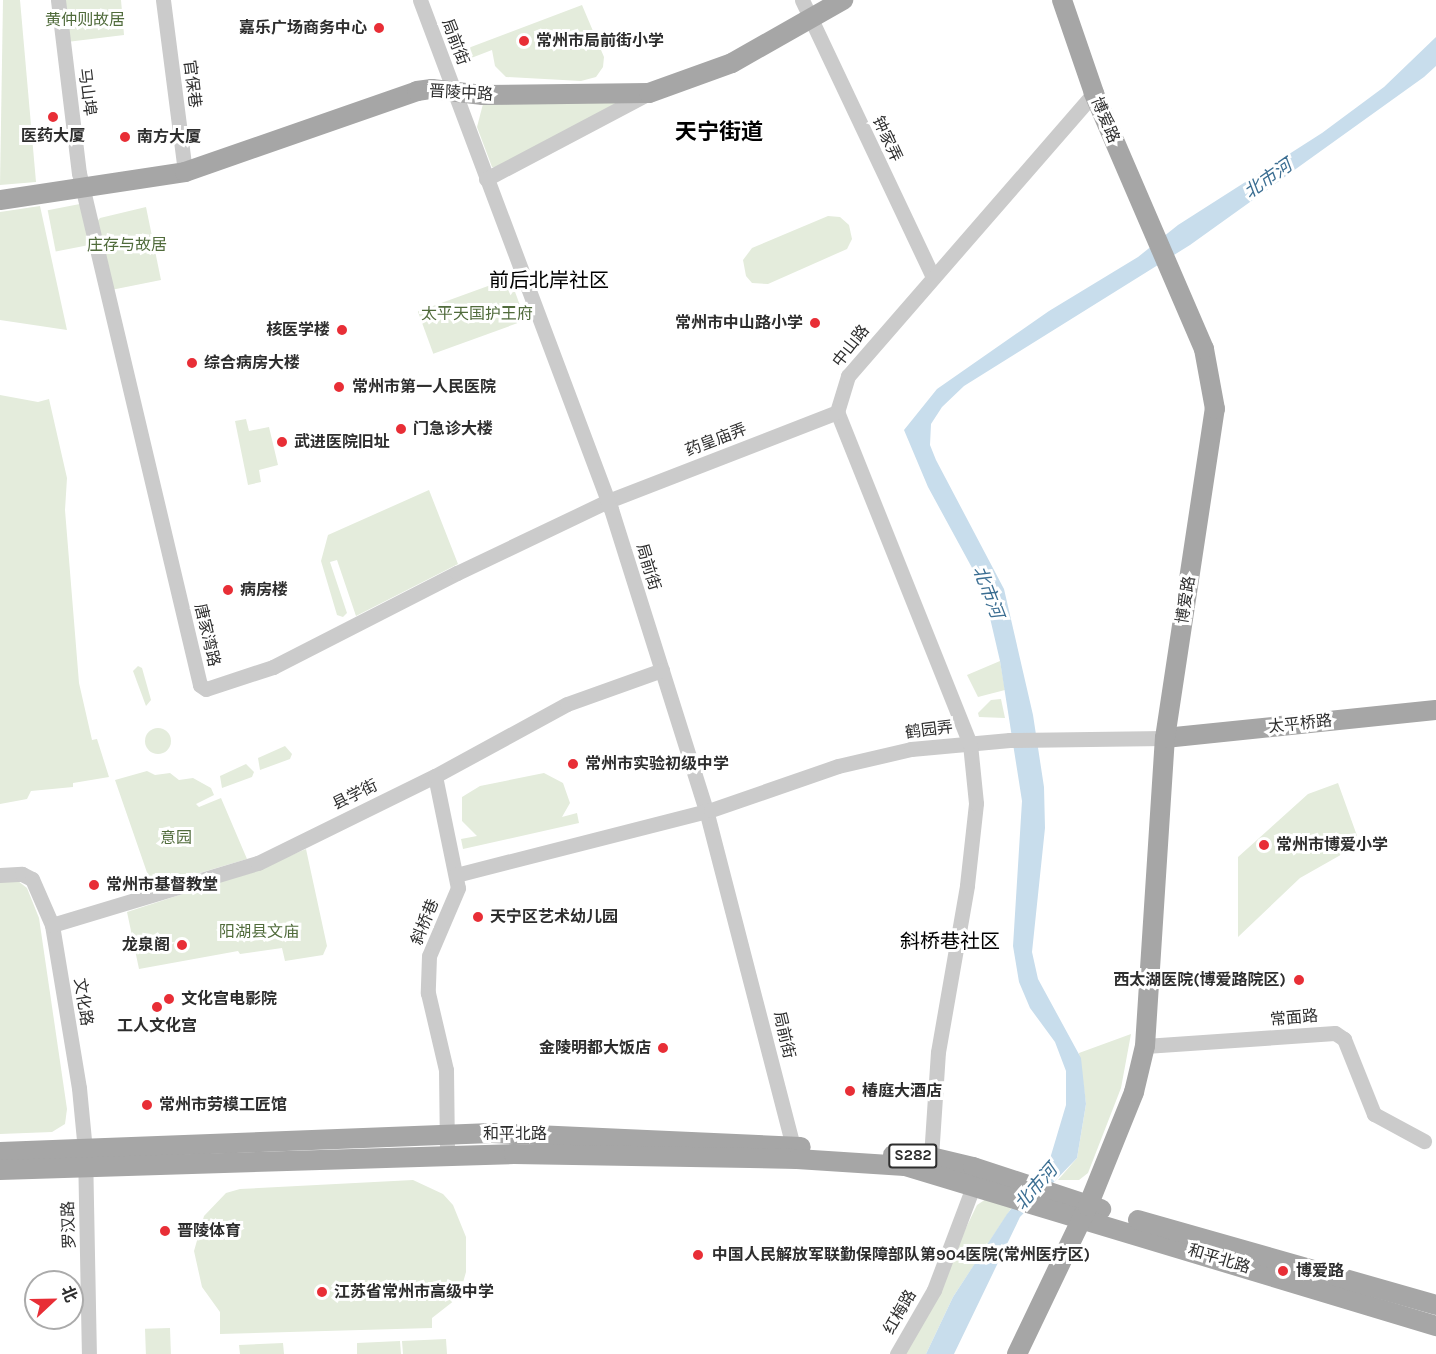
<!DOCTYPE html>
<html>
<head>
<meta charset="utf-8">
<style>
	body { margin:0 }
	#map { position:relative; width:1436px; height:1354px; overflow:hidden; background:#fff; font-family:Karla,"Noto Sans SC",sans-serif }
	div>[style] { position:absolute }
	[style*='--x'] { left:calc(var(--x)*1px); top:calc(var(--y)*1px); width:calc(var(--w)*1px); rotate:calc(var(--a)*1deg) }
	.green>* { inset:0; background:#e4ecdc; transform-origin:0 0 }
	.round { border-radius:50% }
	.water>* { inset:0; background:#c8ddec }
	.minor>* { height:15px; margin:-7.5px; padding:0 7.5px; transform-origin:7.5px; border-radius:7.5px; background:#cbcbcb }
	.major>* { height:20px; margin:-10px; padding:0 10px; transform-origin:10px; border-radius:10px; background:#a6a6a6 }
	.dots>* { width:16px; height:16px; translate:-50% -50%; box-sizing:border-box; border:3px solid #fff; border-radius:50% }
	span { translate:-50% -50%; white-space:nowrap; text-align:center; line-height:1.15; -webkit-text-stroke:6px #fff; paint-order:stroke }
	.shield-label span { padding:2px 4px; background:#fff; border:2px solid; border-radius:4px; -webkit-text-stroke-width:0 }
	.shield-label { font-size:15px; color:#2e2e2e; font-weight:700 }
	.park-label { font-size:16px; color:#506b3b }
	.poi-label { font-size:16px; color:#2e2e2e; font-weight:700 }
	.right { translate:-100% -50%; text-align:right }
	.left { translate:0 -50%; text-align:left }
	.street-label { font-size:16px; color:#2e2e2e }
	.water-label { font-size:18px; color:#3b6e92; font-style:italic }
	.quarter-label { font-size:20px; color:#000 }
	.district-label { font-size:22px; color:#000; font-weight:700 }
	.north { position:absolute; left:24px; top:1270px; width:60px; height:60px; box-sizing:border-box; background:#fff; border:2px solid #ababab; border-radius:50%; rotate:68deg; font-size:16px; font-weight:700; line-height:24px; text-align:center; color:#2e2e2e }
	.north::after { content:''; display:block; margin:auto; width:21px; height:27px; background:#e82e36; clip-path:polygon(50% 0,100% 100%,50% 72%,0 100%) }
</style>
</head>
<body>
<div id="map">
	<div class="green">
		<div style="clip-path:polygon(3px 0,20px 0,36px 182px,0 185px)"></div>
		<div style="clip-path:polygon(60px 0,121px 0,124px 35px,67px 42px)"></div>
		<div style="clip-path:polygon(582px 5px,604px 57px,603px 67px,596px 77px,581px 81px,506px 77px,495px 66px,492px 50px,466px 60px,463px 50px)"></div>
		<div style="clip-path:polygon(627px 99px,499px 169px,492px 167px,477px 127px,483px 104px)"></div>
		<div style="left:85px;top:203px;width:42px;height:38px;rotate:79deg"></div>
		<div style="clip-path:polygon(40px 206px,67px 330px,0 320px,0 212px)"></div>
		<div style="clip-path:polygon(146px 207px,161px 280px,111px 290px,96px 223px,100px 218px)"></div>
		<div style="clip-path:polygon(828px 216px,840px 217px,849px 225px,852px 239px,847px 249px,768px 284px,752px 283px,746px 276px,743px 260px,752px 248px)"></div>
		<div style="left:510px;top:278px;width:45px;height:98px;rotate:70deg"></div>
		<div style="clip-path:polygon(0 395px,38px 402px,49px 399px,67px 478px,65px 510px,79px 683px,92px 740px,97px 739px,109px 777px,73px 783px,73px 787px,31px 791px,27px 799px,0 804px)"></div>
		<div style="clip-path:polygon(246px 419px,249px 431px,269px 427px,278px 465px,259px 470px,261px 482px,248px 485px,235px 421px)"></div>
		<div style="clip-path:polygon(429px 490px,458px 564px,356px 616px,337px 560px,330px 562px,347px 613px,343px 617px,337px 615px,321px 561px,328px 535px)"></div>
		<div style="clip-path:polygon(1000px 661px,1005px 690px,978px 697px,967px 675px)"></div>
		<div style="clip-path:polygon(138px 666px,142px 668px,151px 700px,146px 706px,133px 671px)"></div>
		<div style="clip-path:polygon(1001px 699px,1005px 718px,979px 717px,978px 713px,991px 700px)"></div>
		<div class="round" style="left:145px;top:728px;width:26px;height:26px"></div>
		<div style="clip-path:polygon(285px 746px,292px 754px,290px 759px,260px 770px,258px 758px)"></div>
		<div style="clip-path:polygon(246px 764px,254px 772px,252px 777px,222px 788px,220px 776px)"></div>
		<div style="clip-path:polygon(147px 771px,155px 775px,170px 773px,179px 780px,193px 778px,211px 788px,214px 795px,196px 804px,199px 807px,221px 798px,247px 859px,152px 887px,115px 780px)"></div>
		<div style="clip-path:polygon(544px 773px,563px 783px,570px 803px,562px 817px,577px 813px,579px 823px,463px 849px,461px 839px,477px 836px,462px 821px,462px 797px,480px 786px)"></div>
		<div style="clip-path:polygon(1338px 783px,1360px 844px,1300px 878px,1238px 937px,1238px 857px,1308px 794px)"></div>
		<div style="clip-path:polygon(306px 849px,327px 946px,323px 955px,285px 961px,282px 948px,240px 954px,238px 951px,139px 969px,127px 912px,251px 872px)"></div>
		<div style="clip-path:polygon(0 879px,18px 881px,27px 888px,39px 918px,67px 1109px,65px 1124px,52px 1132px,0 1134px)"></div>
		<div style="clip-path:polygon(1131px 1034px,1121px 1088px,1088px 1173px,1079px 1180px,1058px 1180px,1077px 1158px,1086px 1104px,1079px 1053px)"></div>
		<div style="clip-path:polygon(413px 1180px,443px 1194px,453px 1205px,466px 1237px,466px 1272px,462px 1286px,455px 1300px,432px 1318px,432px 1328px,220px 1334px,220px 1312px,202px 1287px,194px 1251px,204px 1216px,226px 1193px,240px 1189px)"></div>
		<div style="clip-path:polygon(986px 1199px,1012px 1207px,953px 1297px,926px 1354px,905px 1354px,977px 1205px)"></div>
		<div style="left:170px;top:1328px;width:26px;height:25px;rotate:88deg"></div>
		<div style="clip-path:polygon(446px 1339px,447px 1354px,403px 1354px,402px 1341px)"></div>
		<div style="clip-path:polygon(400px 1341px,401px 1354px,357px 1354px,357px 1343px)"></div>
		<div style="clip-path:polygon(283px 1343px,284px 1354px,240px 1354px,239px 1345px)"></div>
	</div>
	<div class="water">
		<div style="clip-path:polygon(1436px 37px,1436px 66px,1424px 77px,1190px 245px,964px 386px,942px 407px,931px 424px,930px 445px,936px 460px,1004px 589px,1033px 715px,1044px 787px,1045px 828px,1032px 952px,1038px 979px,1081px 1058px,1086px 1104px,1077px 1158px,1020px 1217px,954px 1354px,926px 1354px,953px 1297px,1007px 1214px,1049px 1162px,1066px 1105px,1066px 1071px,1055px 1042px,1030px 1008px,1019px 982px,1013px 946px,1022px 801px,1000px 661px,987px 605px,983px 588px,928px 487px,904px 430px,937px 389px,1049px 311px,1138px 257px,1178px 225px,1322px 133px,1384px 87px)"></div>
	</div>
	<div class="minor">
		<div style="--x:58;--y:0;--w:174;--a:83.1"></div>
		<div style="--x:79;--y:173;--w:526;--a:76.7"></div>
		<div style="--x:200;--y:685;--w:7;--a:34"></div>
		<div style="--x:206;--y:689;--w:71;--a:-18.2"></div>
		<div style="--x:273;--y:667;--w:207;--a:-27.1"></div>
		<div style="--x:457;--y:573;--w:167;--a:-25.5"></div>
		<div style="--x:608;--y:501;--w:246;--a:-21.2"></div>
		<div style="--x:163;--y:0;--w:173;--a:82.7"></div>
		<div style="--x:420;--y:0;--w:544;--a:69.43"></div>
		<div style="--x:611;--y:509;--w:316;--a:72.5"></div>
		<div style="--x:706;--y:810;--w:355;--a:75.5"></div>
		<div style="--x:802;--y:0;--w:304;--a:64.7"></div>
		<div style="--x:486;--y:179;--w:184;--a:-27.8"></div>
		<div style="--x:435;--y:776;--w:114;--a:78.4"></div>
		<div style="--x:458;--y:888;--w:74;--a:113.1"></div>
		<div style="--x:429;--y:956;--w:37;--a:92"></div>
		<div style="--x:428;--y:993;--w:79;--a:76.8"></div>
		<div style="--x:446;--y:1070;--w:85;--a:89.3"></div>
		<div style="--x:0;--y:875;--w:22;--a:-3"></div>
		<div style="--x:22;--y:874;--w:11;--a:27"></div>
		<div style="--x:32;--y:879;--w:50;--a:66.5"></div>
		<div style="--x:52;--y:925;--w:165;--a:80.6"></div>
		<div style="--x:79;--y:1088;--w:62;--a:84.5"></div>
		<div style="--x:85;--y:1150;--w:204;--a:88.9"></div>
		<div style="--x:456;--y:875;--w:263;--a:-14.3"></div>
		<div style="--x:711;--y:810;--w:134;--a:-19.1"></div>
		<div style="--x:838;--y:766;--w:75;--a:-13.1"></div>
		<div style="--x:911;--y:749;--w:99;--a:-5.2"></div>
		<div style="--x:1010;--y:740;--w:155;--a:-0.7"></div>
		<div style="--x:52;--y:925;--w:215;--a:-16.8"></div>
		<div style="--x:258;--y:863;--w:197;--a:-26.2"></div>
		<div style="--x:435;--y:776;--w:150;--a:-28.6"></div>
		<div style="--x:567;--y:704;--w:101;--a:-19.7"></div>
		<div style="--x:1145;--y:1046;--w:190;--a:-3.9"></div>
		<div style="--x:1335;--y:1033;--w:11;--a:34"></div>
		<div style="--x:1344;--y:1039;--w:81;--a:68.2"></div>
		<div style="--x:1374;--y:1114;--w:57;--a:28.4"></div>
		<div style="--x:931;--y:1157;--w:105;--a:-86.2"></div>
		<div style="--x:938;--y:1052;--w:169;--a:-80.1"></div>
		<div style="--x:967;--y:885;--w:82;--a:-83.7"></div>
		<div style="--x:976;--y:803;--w:59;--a:-95.8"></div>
		<div style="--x:970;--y:744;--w:358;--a:-111.8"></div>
		<div style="--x:837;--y:412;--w:38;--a:-73"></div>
		<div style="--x:848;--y:376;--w:375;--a:-49"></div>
		<div style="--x:897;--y:1354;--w:74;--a:-60"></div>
		<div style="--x:934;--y:1290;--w:110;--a:-69.3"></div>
	</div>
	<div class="major">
		<div style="--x:0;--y:200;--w:187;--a:-8.6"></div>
		<div style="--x:185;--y:172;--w:246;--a:-19.2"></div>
		<div style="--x:417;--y:91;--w:15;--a:-8"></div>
		<div style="--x:432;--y:89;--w:51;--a:6.7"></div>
		<div style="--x:483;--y:95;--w:166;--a:-0.7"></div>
		<div style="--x:649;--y:93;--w:88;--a:-19.9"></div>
		<div style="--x:732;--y:63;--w:128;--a:-29.6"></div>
		<div style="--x:1165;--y:738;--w:272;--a:-5.9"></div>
		<div style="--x:0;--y:1152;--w:492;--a:-2.2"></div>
		<div style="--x:492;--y:1133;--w:309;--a:2.6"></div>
		<div style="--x:893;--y:1155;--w:38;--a:3"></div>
		<div style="--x:931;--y:1157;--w:43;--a:13.4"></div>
		<div style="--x:973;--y:1167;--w:135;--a:18.2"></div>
		<div style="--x:0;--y:1170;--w:514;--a:-1.78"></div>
		<div style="--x:514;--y:1154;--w:283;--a:1"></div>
		<div style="--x:797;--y:1159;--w:108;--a:3.7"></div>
		<div style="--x:905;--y:1166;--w:555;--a:16.77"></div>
		<div style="--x:1138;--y:1220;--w:310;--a:15.9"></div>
		<div style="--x:1017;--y:1354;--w:164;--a:-64.4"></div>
		<div style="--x:1088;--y:1206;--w:123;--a:-68"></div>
		<div style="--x:1134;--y:1092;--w:47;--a:-76.6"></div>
		<div style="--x:1145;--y:1046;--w:309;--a:-86.3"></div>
		<div style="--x:1165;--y:738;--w:333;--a:-81.4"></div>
		<div style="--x:1215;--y:409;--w:61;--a:-100.4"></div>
		<div style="--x:1204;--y:349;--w:279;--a:-113.3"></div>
		<div style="--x:1094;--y:93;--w:98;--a:-109"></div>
	</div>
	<div class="dots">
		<div style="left:379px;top:28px;background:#e82e36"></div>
		<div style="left:524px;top:41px;background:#e82e36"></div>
		<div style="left:53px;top:117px;background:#e82e36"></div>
		<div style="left:125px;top:137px;background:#e82e36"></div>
		<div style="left:815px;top:323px;background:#e82e36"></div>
		<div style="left:342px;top:330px;background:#e82e36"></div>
		<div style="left:192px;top:363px;background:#e82e36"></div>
		<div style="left:339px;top:387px;background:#e82e36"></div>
		<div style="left:401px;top:429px;background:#e82e36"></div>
		<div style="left:282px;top:442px;background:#e82e36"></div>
		<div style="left:228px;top:590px;background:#e82e36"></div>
		<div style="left:573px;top:764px;background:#e82e36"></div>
		<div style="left:1264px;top:845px;background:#e82e36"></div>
		<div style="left:94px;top:885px;background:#e82e36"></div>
		<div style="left:478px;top:917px;background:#e82e36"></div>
		<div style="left:182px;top:945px;background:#e82e36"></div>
		<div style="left:1299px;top:980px;background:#e82e36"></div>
		<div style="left:169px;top:999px;background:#e82e36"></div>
		<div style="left:157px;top:1007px;background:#e82e36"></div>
		<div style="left:663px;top:1048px;background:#e82e36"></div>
		<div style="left:850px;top:1091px;background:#e82e36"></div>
		<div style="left:147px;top:1105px;background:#e82e36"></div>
		<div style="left:165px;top:1231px;background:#e82e36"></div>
		<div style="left:698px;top:1255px;background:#e82e36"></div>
		<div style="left:1283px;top:1271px;background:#e82e36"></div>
		<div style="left:322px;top:1292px;background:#e82e36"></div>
	</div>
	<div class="shield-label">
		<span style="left:913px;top:1156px">S282</span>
	</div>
	<div class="park-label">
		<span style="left:85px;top:20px">黄仲则故居</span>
		<span style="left:127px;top:245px">庄存与故居</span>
		<span style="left:477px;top:314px">太平天国护王府</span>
		<span style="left:176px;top:838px">意园</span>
		<span style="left:259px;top:932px">阳湖县文庙</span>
	</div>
	<div class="poi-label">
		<span class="right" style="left:367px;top:28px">嘉乐广场商务中心</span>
		<span class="left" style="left:536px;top:41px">常州市局前街小学</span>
		<span style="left:53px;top:136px">医药大厦</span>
		<span class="left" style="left:137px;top:137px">南方大厦</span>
		<span class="right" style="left:803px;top:323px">常州市中山路小学</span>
		<span class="right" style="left:330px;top:330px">核医学楼</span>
		<span class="left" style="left:204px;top:363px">综合病房大楼</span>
		<span class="left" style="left:352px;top:387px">常州市第一人民医院</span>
		<span class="left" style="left:413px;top:429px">门急诊大楼</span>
		<span class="left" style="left:294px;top:442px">武进医院旧址</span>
		<span class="left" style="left:240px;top:590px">病房楼</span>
		<span class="left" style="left:585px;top:764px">常州市实验初级中学</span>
		<span class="left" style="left:1276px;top:845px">常州市博爱小学</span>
		<span class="left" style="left:106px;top:885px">常州市基督教堂</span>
		<span class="left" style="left:490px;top:917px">天宁区艺术幼儿园</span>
		<span class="right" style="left:170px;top:945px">龙泉阁</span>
		<span class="right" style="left:1286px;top:980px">西太湖医院(博爱路院区)</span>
		<span class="left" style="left:181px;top:999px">文化宫电影院</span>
		<span style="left:157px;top:1026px">工人文化宫</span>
		<span class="right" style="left:651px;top:1048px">金陵明都大饭店</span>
		<span class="left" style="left:862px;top:1091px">椿庭大酒店</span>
		<span class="left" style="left:159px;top:1105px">常州市劳模工匠馆</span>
		<span class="left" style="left:177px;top:1231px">晋陵体育</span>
		<span class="left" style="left:712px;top:1255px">中国人民解放军联勤保障部队第904医院(常州医疗区)</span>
		<span class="left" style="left:1296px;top:1271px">博爱路</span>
		<span class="left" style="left:334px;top:1292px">江苏省常州市高级中学</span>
	</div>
	<div class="street-label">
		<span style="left:455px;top:42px;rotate:69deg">局前街</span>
		<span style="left:192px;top:84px;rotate:83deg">官保巷</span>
		<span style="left:87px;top:92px;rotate:83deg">马山埠</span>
		<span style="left:461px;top:93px;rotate:3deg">晋陵中路</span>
		<span style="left:1105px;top:120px;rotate:67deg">博爱路</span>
		<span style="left:887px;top:139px;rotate:65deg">钟家弄</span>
		<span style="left:851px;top:346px;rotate:-52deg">中山路</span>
		<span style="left:716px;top:440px;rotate:-21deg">药皇庙弄</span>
		<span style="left:648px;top:567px;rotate:73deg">局前街</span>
		<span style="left:1186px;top:600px;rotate:-81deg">博爱路</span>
		<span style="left:207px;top:635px;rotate:77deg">唐家湾路</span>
		<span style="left:1300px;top:724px;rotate:-6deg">太平桥路</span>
		<span style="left:929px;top:730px;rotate:-7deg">鹤园弄</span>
		<span style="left:355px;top:795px;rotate:-26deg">县学街</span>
		<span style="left:425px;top:922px;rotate:-68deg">斜桥巷</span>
		<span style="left:83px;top:1002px;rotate:81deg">文化路</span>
		<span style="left:1294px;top:1018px;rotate:-5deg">常面路</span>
		<span style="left:784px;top:1035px;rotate:77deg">局前街</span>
		<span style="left:515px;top:1134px">和平北路</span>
		<span style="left:69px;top:1225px;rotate:-92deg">罗汉路</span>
		<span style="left:1219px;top:1259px;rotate:17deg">和平北路</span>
		<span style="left:900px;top:1312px;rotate:-60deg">红梅路</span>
	</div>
	<div class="water-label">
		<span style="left:1268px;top:179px;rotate:-35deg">北市河</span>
		<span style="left:988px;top:592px;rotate:69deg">北市河</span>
		<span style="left:1036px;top:1187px;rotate:-49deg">北市河</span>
	</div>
	<div class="quarter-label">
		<span style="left:549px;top:280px">前后北岸社区</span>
		<span style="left:950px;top:941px">斜桥巷社区</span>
	</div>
	<div class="district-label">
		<span style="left:719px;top:133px">天宁街道</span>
	</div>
	<div class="north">北</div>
</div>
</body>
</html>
